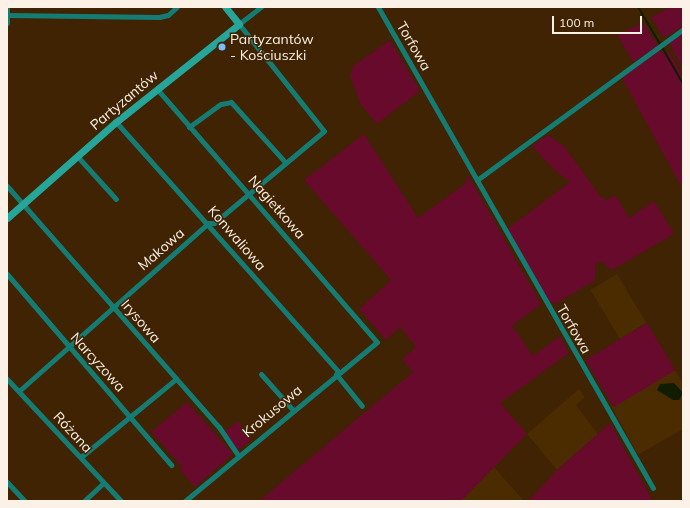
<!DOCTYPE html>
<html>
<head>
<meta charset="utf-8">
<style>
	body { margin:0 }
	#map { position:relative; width:690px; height:508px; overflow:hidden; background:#3f2302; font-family:Mulish,sans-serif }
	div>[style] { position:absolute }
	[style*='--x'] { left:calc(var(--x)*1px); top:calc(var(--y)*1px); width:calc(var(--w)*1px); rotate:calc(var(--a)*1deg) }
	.built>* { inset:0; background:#4b2b00; transform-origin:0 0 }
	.green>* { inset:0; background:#680a2c; transform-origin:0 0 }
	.water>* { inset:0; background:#111c00 }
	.stream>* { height:2px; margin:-1px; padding:0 1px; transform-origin:1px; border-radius:1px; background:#111c00 }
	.street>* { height:5px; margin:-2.5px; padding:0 2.5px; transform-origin:2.5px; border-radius:2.5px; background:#157c74 }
	.secondary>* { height:7px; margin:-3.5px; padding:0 3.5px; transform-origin:3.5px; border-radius:3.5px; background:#26a59b }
	.dots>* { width:11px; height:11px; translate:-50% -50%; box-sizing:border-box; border:2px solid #3f2302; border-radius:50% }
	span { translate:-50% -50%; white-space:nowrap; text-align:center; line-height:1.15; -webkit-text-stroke:3px #3f2302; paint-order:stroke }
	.poi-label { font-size:14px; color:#fcf1e7 }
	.left { translate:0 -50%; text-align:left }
	.street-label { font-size:14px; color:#fcf1e7 }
	.frame { position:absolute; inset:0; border:8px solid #fcf1e7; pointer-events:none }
	.scale { position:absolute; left:552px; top:16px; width:90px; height:18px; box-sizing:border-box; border:2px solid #fcf1e7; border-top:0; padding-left:5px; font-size:12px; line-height:14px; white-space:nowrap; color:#fcf1e7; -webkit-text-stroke:3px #3f2302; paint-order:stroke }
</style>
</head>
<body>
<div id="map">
	<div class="built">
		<div style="left:617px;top:274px;width:57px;height:31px;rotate:59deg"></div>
		<div style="clip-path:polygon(675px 370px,683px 383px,683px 429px,638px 455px,611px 406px)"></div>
		<div style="clip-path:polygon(579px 389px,585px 397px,576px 405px,598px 434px,557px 470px,527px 434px)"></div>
		<div style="clip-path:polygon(493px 466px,524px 501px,461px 501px,464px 496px)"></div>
	</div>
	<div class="green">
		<div style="clip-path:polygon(671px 7px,683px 7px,683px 26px,664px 38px,651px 17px)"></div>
		<div style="clip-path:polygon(643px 23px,658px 46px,633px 62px,617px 35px)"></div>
		<div style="clip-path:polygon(683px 33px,683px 70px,669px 43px)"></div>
		<div style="clip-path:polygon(390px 40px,420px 91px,377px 124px,361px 105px,350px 76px,353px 66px)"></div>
		<div style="clip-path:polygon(660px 49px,663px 54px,669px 52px,683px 76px,683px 190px,622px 78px)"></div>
		<div style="clip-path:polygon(364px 134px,418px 218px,466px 183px,468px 175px,541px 304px,512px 326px,533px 356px,560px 336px,569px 353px,500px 403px,527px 434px,461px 501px,259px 501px,413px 372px,402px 359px,416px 347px,400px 327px,386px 340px,359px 309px,391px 280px,304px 180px)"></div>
		<div style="clip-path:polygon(548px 135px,564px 146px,600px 196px,606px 200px,615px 195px,629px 218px,654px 201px,674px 234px,612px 270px,600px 261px,595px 265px,595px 280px,555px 304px,549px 301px,507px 229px,570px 182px,553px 169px,532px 146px)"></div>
		<div style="left:647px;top:323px;width:55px;height:72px;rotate:59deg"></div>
		<div style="clip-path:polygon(187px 402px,233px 454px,195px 487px,180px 470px,182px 467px,151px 432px)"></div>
		<div style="left:238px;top:421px;width:23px;height:18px;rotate:52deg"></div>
		<div style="clip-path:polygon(610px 423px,653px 501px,528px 501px,557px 470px)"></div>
	</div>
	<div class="water">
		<div style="clip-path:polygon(674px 383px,683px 393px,679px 400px,673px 400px,657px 390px,660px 384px)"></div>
	</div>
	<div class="stream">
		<div style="--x:638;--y:7;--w:43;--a:59.3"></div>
		<div style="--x:663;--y:49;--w:39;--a:60"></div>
	</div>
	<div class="street">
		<div style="--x:378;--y:7;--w:554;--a:60.24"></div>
		<div style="--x:7;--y:15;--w:152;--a:0.8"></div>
		<div style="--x:159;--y:17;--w:9;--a:-13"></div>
		<div style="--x:168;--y:15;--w:12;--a:-42"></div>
		<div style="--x:7;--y:23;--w:16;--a:-90"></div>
		<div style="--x:157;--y:89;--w:335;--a:49"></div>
		<div style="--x:377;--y:342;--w:249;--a:140.4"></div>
		<div style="--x:116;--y:122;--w:335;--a:48.3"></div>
		<div style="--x:189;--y:127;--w:39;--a:-36"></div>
		<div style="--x:221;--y:104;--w:10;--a:-11"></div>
		<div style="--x:231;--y:102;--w:81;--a:48"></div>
		<div style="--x:77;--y:156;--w:58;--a:47.8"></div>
		<div style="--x:477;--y:180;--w:255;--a:-36.2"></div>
		<div style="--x:7;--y:186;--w:321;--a:48.7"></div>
		<div style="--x:219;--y:427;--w:34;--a:56"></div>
		<div style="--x:7;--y:274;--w:252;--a:49.3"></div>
		<div style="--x:261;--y:374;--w:48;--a:48.4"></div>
		<div style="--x:336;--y:374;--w:41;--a:50.9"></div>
		<div style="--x:7;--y:379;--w:167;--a:46.9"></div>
		<div style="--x:19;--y:391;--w:253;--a:-41.6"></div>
		<div style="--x:208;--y:223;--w:6;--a:0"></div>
		<div style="--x:214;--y:223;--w:143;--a:-39.9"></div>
		<div style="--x:324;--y:131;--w:137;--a:-128.5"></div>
		<div style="--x:239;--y:24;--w:28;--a:-38"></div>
		<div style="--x:81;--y:457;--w:123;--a:-39.4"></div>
		<div style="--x:7;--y:482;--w:26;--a:47"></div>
		<div style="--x:84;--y:501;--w:26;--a:-43"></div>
	</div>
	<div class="secondary">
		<div style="--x:7;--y:218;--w:145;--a:-41.4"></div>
		<div style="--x:116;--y:122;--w:157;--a:-38.5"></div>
		<div style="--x:239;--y:24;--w:22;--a:-129"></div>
	</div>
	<div class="dots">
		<div style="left:222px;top:47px;background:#7cbef9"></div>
	</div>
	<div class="poi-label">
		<span class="left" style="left:230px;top:47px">Partyzantów<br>- Kościuszki</span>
	</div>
	<div class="street-label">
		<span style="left:414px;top:46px;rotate:60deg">Torfowa</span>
		<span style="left:124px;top:100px;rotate:-40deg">Partyzantów</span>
		<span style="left:277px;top:207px;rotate:49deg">Nagietkowa</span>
		<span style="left:237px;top:238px;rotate:49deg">Konwaliowa</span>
		<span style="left:161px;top:249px;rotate:-41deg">Makowa</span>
		<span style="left:141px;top:321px;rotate:49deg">Irysowa</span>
		<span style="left:574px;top:329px;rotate:60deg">Torfowa</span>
		<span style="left:98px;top:362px;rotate:48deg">Narcyzowa</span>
		<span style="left:272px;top:411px;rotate:-40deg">Krokusowa</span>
		<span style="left:73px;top:432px;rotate:47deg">Różana</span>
	</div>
	<div class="frame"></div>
	<div class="scale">100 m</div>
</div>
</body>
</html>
